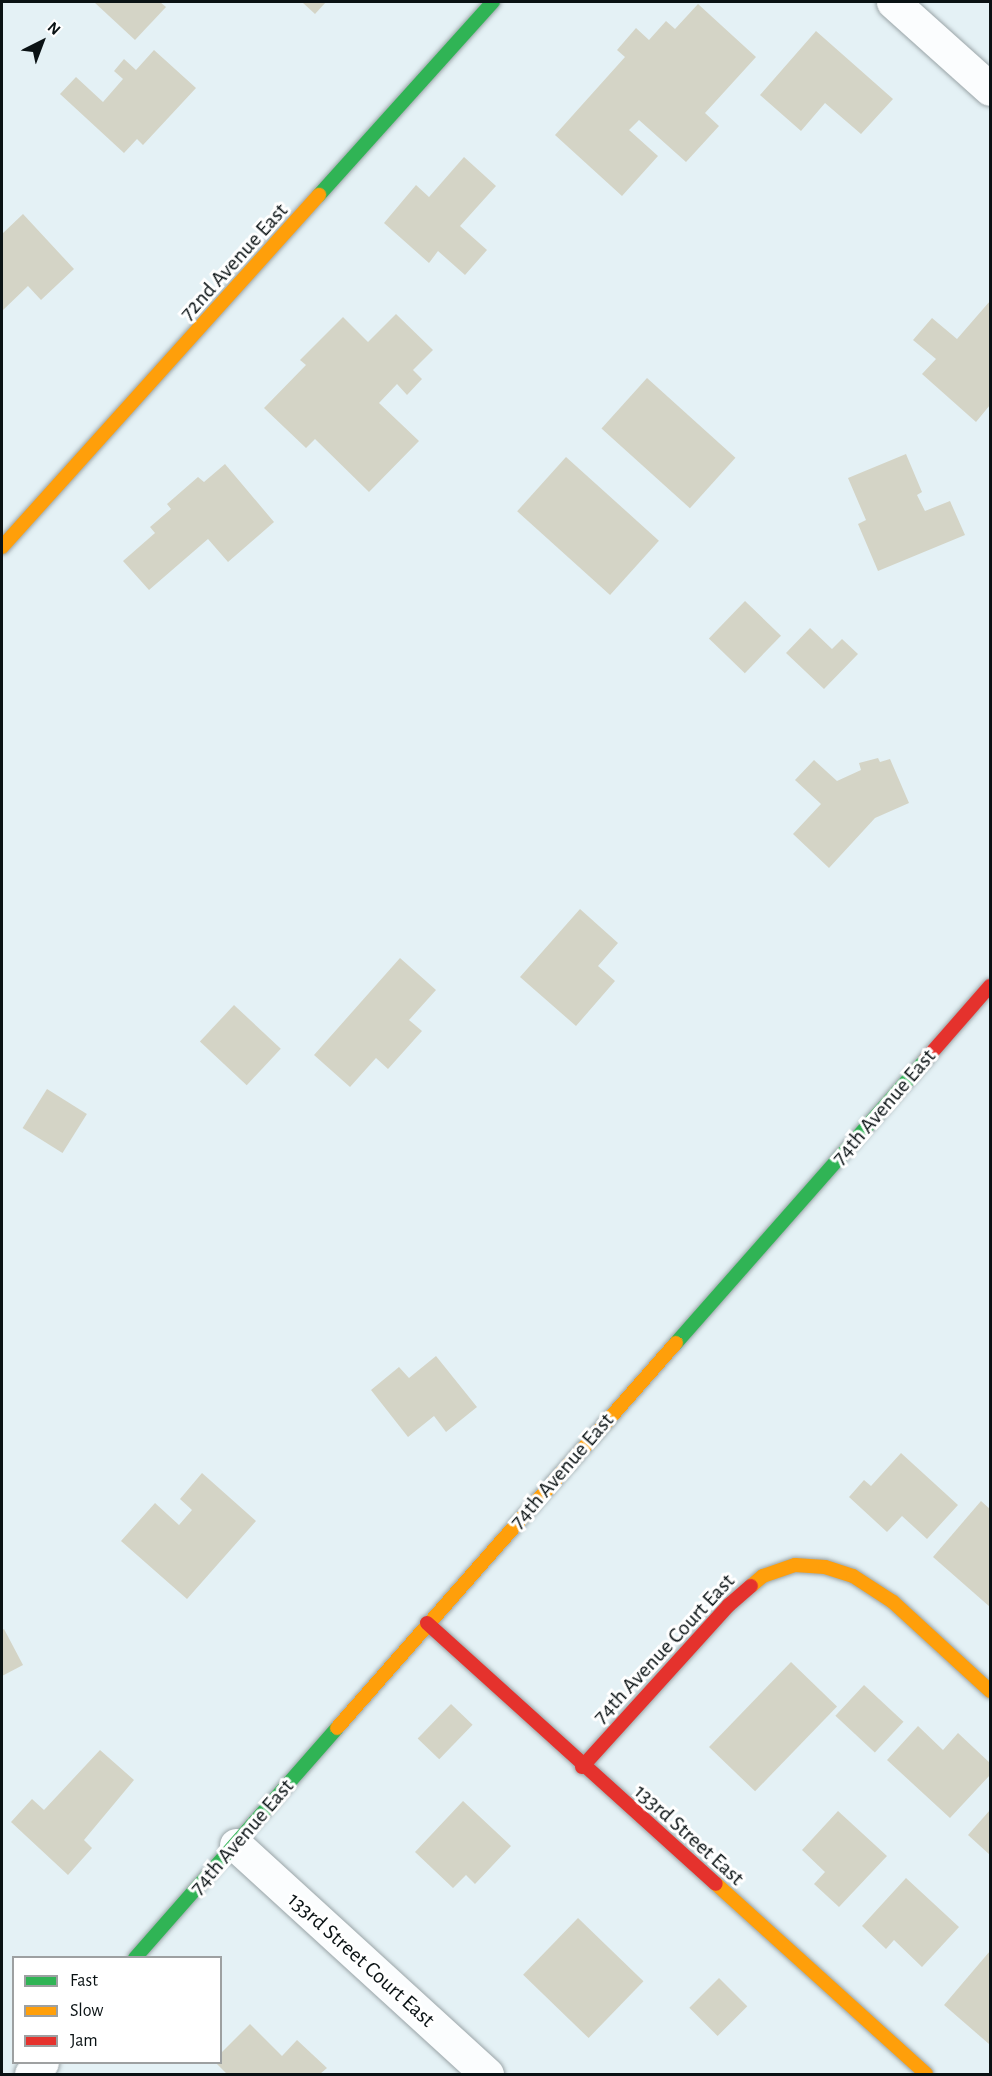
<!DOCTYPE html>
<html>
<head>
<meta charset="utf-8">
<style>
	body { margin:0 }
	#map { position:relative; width:992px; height:2076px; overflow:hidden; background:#e4f1f5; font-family:"Alegreya Sans",sans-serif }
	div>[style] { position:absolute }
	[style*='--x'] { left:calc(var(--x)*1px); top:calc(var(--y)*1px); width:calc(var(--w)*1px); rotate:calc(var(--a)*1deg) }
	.building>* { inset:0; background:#d4d4c6; transform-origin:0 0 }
	.roads { filter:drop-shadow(0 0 2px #9aa4a7) drop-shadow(0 0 2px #9aa4a7) }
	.street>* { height:33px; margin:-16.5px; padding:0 16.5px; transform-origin:16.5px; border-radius:16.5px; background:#fbfdfe }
	.fast>* { height:14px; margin:-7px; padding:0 7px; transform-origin:7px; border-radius:7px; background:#30b455 }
	.slow>* { height:14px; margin:-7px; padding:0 7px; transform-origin:7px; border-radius:7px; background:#ff9f0a }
	.jam>* { height:14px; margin:-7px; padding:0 7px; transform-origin:7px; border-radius:7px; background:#e5322d }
	span { translate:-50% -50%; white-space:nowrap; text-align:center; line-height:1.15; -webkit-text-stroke:6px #fff; paint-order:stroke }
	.street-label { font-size:22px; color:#0a1214 }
	.frame { position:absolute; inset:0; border:3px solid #0a1214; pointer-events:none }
	.legend { position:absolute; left:12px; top:1956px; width:210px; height:108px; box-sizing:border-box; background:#fff; border:2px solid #9da0a1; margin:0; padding:8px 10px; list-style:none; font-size:18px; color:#0a1214 }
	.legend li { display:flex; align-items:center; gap:12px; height:30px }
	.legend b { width:30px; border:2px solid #9da0a1 }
	.north { position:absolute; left:12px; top:12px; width:60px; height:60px; -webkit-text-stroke:4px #fff; paint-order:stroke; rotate:42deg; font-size:16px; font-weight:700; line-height:24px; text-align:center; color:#0a1214 }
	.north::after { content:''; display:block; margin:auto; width:21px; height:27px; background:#0a1214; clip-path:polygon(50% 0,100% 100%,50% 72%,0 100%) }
</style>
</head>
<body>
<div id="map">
	<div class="building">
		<div style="clip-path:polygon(94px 2px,160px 2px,166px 7px,135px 40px)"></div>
		<div style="clip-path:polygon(302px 2px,326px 2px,315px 14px)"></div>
		<div style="clip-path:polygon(698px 4px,756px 57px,705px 113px,719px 126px,686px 162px,639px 120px,629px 130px,658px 156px,622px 196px,555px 135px,625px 57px,617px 50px,636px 28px,649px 40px,666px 21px,675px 29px)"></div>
		<div style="clip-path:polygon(816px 31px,893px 99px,861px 134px,825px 103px,801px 131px,760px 95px)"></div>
		<div style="clip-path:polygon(154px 50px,196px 88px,143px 145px,137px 139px,124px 153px,60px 94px,76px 77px,103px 102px,123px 79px,114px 71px,124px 59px,136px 70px)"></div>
		<div style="clip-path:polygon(464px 157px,496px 186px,460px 226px,487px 250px,465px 275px,438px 251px,429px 263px,384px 223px,416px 185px,429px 197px)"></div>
		<div style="clip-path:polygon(23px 214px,74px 269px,41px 300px,28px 286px,2px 311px,2px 234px)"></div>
		<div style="clip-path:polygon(990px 301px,990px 405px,976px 422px,922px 374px,936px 359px,913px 340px,932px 318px,957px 339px)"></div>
		<div style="clip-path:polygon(396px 314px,433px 350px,413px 370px,422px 379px,407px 395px,397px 384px,379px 403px,419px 441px,369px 492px,315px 439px,306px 448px,264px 408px,306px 365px,300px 360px,343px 317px,368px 342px)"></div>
		<div style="left:647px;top:378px;width:119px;height:68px;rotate:42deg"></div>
		<div style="clip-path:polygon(906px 454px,922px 492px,917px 495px,925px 511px,950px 501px,965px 535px,878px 571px,858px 524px,866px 520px,848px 478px)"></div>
		<div style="left:566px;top:457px;width:125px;height:73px;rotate:42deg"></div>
		<div style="clip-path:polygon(225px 464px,274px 522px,228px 562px,208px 539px,149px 590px,123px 561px,155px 533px,150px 527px,171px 509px,167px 504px,198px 477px,204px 482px)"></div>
		<div style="left:745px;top:601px;width:50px;height:52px;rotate:44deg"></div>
		<div style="clip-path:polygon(810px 628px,832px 649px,842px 639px,858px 654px,824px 689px,786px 653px)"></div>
		<div style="clip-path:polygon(878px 758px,880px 762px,890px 759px,909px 803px,875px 818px,829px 868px,793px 834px,821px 804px,795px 780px,814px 760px,837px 781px,861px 770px,859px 763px)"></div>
		<div style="clip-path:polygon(580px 909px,618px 943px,598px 966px,615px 981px,576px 1026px,520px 977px)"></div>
		<div style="clip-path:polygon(400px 958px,436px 990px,409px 1020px,422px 1031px,388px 1069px,376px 1058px,350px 1087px,314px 1055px)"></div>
		<div style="left:234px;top:1005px;width:64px;height:50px;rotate:43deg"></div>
		<div style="left:47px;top:1089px;width:47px;height:46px;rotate:32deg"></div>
		<div style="clip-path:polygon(436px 1356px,477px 1407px,446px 1432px,434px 1416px,408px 1437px,371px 1390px,399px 1367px,409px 1378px)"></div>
		<div style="clip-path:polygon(901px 1453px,958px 1505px,927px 1539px,902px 1516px,887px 1532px,849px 1497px,864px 1480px,871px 1486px)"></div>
		<div style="clip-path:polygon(202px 1473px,256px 1521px,187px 1599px,121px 1541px,155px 1503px,179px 1525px,192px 1510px,180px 1499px)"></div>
		<div style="clip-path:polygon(981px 1501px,990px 1509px,990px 1607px,933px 1557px)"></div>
		<div style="clip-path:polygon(4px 1629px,23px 1665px,2px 1676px,2px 1630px)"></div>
		<div style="left:791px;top:1662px;width:64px;height:118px;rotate:44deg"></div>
		<div style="left:864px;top:1685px;width:54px;height:42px;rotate:43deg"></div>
		<div style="left:451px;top:1704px;width:30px;height:48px;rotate:44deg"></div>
		<div style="clip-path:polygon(918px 1726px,943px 1750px,958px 1733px,990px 1763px,990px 1775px,950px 1818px,887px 1760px)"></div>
		<div style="clip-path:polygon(100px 1750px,134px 1780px,84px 1840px,92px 1848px,68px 1875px,11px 1822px,32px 1799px,44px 1810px)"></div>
		<div style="clip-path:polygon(463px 1801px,511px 1846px,475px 1884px,466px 1875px,453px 1888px,415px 1852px)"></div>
		<div style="clip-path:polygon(990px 1810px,990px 1855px,968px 1835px)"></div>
		<div style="clip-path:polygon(838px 1811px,887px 1856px,839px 1907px,814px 1884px,825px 1872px,802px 1850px)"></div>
		<div style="clip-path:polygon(906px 1878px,959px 1927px,922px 1967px,894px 1940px,886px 1949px,862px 1926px)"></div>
		<div style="left:578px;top:1918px;width:91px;height:79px;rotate:44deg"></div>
		<div style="clip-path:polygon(990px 1951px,990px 2042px,989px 2044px,944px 2005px)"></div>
		<div style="left:719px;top:1978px;width:40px;height:42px;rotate:45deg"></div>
		<div style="clip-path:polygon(250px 2024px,282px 2056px,297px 2040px,327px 2068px,320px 2074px,227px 2074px,215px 2062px,220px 2062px,220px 2054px)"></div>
	</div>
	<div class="roads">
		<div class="street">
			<div style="--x:893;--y:2;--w:130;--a:41.9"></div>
			<div style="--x:236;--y:1845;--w:340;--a:42.4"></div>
			<div style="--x:31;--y:2074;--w:16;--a:-47"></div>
		</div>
		<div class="fast">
			<div style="--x:319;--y:195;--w:260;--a:-48"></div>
			<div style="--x:676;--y:1343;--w:378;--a:-48.6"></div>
			<div style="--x:135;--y:1958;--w:306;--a:-48.7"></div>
		</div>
		<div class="slow">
			<div style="--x:2;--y:547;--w:474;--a:-48"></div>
			<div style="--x:751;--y:1586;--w:16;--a:-40"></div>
			<div style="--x:763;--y:1576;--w:34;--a:-19"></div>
			<div style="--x:795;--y:1565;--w:30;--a:4"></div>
			<div style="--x:825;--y:1567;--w:29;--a:18"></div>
			<div style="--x:853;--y:1576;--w:48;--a:33"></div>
			<div style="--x:893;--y:1602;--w:132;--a:42.5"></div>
			<div style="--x:337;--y:1728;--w:513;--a:-48.64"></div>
			<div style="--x:716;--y:1884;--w:283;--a:42.1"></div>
		</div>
		<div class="jam">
			<div style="--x:926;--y:1059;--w:97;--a:-48.8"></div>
			<div style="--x:427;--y:1623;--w:389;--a:42.1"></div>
			<div style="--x:582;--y:1767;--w:219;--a:-47.8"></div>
			<div style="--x:729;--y:1605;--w:29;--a:-41"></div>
		</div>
	</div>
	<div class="street-label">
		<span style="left:234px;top:262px;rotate:-48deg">72nd Avenue East</span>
		<span style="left:884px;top:1107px;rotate:-49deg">74th Avenue East</span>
		<span style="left:562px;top:1471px;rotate:-49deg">74th Avenue East</span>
		<span style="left:664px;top:1649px;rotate:-47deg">74th Avenue Court East</span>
		<span style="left:689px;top:1835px;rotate:42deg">133rd Street East</span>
		<span style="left:242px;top:1837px;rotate:-49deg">74th Avenue East</span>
		<span style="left:361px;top:1960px;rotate:42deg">133rd Street Court East</span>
	</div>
	<div class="frame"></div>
	<ul class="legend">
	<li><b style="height:8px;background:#30b455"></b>Fast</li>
	<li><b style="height:8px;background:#ff9f0a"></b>Slow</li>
	<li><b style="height:8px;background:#e5322d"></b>Jam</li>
	</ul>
	<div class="north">N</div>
</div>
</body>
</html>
